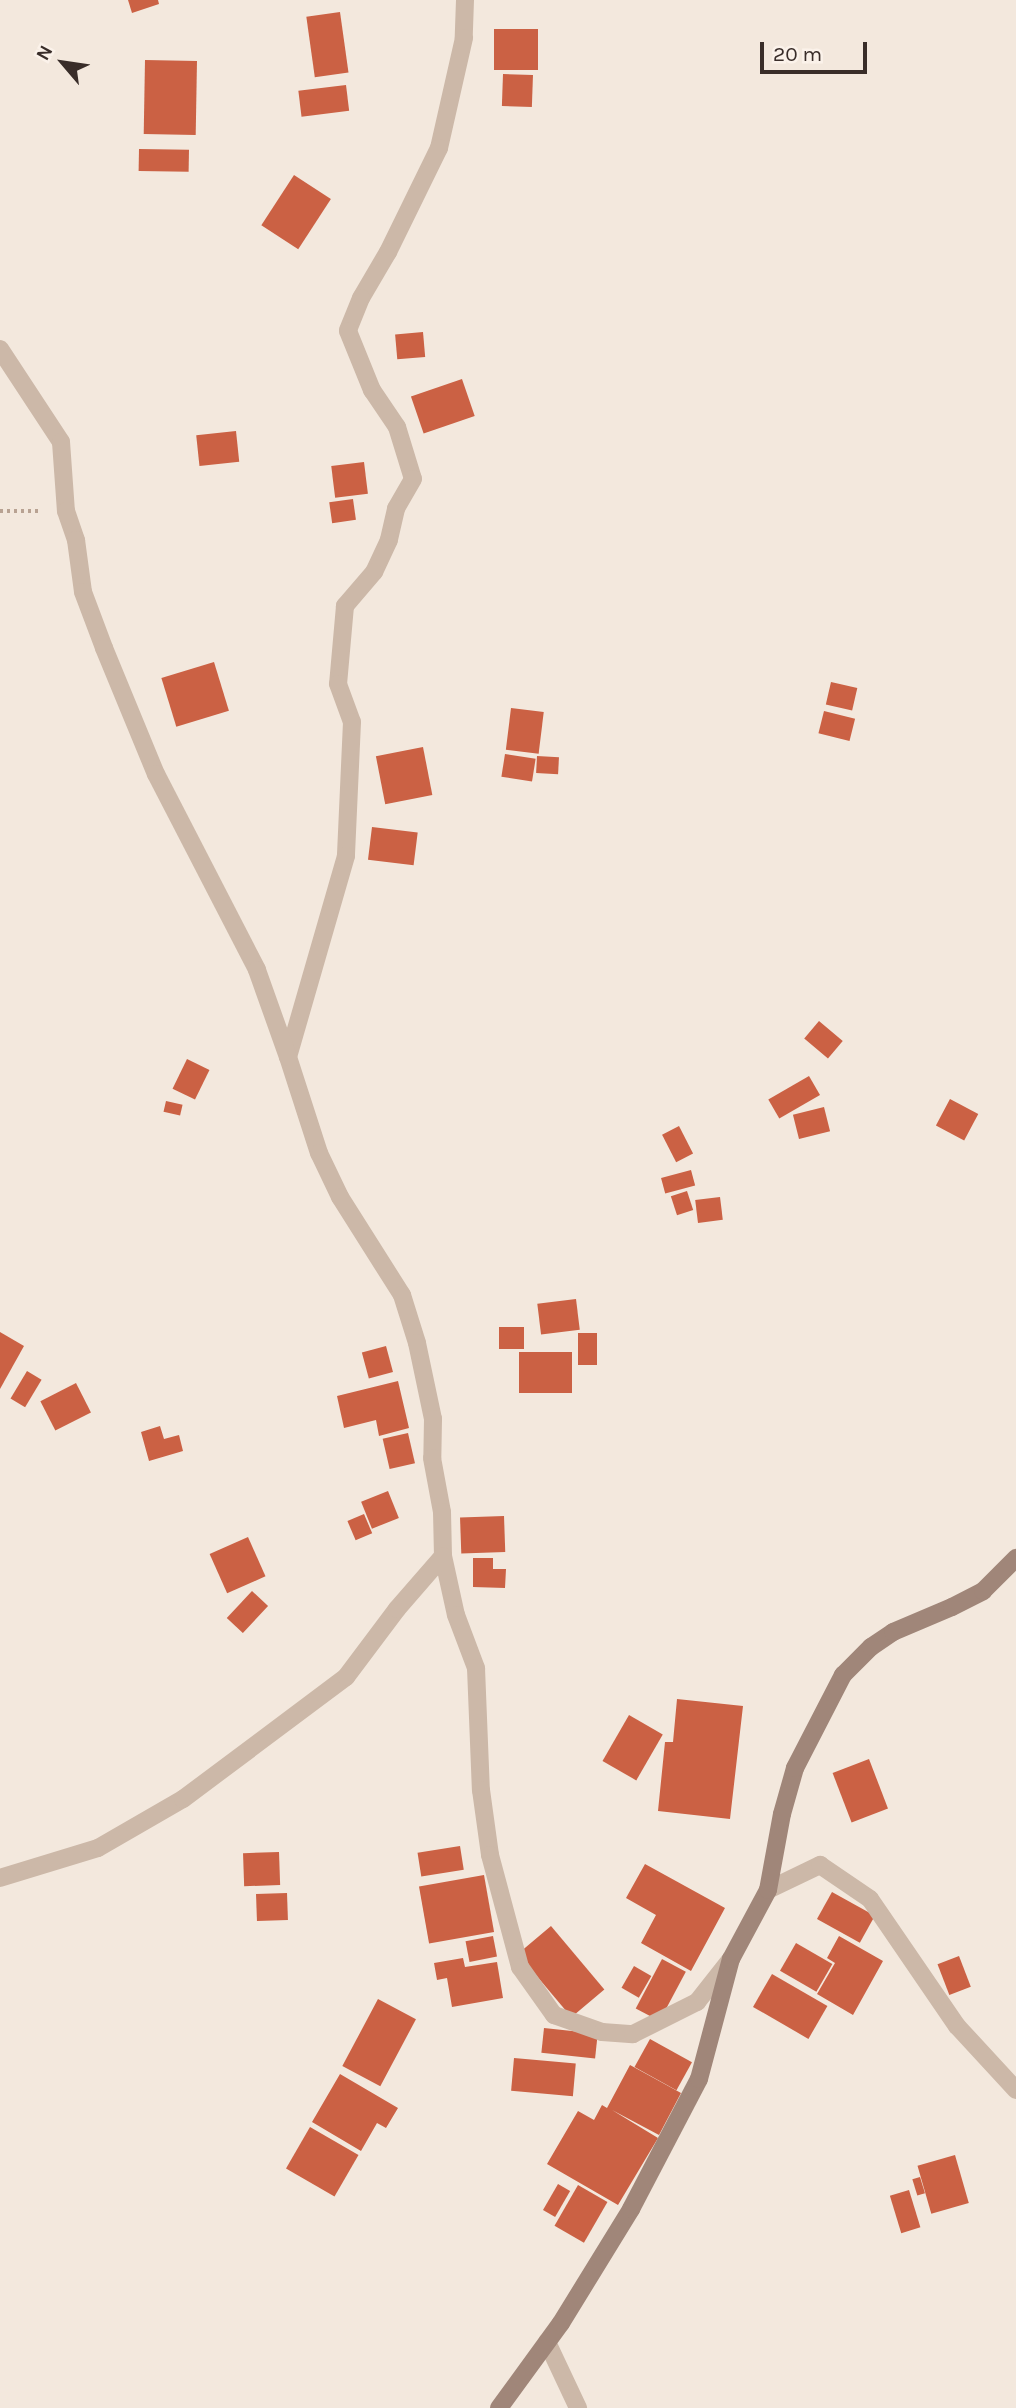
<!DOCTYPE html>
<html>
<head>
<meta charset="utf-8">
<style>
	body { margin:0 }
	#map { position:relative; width:1016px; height:2408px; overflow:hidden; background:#f3e8dd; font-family:Karla,sans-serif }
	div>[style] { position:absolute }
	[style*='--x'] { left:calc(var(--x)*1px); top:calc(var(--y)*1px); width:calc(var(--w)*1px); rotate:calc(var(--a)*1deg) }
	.building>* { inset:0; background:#cb6144; transform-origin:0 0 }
	.path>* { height:4.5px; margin-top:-2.25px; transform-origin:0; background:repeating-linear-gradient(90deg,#b8a292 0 3.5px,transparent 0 7px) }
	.minor>* { height:18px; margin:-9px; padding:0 9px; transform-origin:9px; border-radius:9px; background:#ccb8a8 }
	.secondary>* { height:18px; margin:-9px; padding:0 9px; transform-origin:9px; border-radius:9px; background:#a08679 }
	span { translate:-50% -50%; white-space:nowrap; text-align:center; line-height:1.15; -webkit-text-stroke:7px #fbf2ea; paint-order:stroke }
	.north { position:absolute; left:28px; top:28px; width:70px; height:70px; -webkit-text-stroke:5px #fbf2ea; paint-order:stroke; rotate:299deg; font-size:19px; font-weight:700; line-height:28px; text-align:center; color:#392d29 }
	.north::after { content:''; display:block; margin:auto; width:24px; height:32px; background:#392d29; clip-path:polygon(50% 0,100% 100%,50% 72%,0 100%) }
	.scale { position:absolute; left:760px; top:42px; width:107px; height:32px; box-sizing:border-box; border:4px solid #392d29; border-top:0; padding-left:9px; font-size:21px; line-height:24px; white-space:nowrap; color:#392d29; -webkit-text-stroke:5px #fbf2ea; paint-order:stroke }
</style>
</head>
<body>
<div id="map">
	<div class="building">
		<div style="clip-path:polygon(128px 0,158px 0,159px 4px,132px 13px)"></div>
		<div style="left:340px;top:12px;width:61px;height:34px;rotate:82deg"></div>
		<div style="left:494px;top:29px;width:44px;height:41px"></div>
		<div style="left:145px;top:60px;width:52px;height:74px;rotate:1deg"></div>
		<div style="left:503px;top:74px;width:30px;height:32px;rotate:2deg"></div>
		<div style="left:346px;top:85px;width:26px;height:48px;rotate:83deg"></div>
		<div style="left:139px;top:149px;width:50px;height:22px;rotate:1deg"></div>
		<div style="left:294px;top:175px;width:44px;height:60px;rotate:33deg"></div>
		<div style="left:423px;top:332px;width:25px;height:28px;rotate:85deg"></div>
		<div style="left:462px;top:379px;width:39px;height:54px;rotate:71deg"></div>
		<div style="left:236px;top:431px;width:31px;height:40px;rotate:84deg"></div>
		<div style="left:364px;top:462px;width:32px;height:33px;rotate:83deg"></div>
		<div style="left:353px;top:499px;width:21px;height:24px;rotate:82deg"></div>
		<div style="left:214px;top:662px;width:51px;height:55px;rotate:73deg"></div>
		<div style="left:831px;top:682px;width:27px;height:23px;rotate:13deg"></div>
		<div style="left:511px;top:708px;width:33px;height:42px;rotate:7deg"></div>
		<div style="left:824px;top:711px;width:32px;height:23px;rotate:14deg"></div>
		<div style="left:423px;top:747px;width:49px;height:48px;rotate:79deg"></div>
		<div style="left:505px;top:754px;width:31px;height:23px;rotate:9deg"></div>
		<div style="left:537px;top:756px;width:22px;height:17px;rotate:3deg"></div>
		<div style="left:372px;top:827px;width:46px;height:33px;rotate:7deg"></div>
		<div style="left:819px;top:1021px;width:31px;height:23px;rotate:40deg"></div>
		<div style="left:187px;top:1059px;width:25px;height:33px;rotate:26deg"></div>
		<div style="left:809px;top:1076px;width:22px;height:47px;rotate:60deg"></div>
		<div style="left:950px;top:1099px;width:32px;height:30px;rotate:28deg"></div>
		<div style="left:166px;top:1101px;width:17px;height:11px;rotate:13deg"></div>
		<div style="left:824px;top:1107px;width:25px;height:32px;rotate:76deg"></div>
		<div style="left:679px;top:1126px;width:31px;height:19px;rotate:63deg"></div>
		<div style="left:691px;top:1170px;width:16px;height:31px;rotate:75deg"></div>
		<div style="left:687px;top:1191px;width:20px;height:17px;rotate:72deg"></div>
		<div style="left:720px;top:1197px;width:23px;height:25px;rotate:83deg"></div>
		<div style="left:576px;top:1299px;width:31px;height:39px;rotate:83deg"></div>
		<div style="left:499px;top:1327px;width:25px;height:22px"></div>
		<div style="clip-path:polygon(0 1332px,24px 1346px,0 1389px)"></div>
		<div style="left:578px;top:1333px;width:19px;height:32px"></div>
		<div style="left:386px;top:1346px;width:27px;height:25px;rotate:75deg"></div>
		<div style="left:572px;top:1352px;width:41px;height:53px;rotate:90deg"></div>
		<div style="left:27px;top:1371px;width:17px;height:32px;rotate:31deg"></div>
		<div style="clip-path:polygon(398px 1381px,409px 1428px,379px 1436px,376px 1420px,344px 1428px,337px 1396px)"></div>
		<div style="left:76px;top:1383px;width:33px;height:40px;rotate:63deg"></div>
		<div style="clip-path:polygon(160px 1426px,164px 1439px,179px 1435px,183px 1451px,149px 1461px,141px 1432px)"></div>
		<div style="left:408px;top:1433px;width:31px;height:26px;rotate:77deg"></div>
		<div style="left:388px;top:1491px;width:29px;height:29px;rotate:68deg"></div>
		<div style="left:364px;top:1514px;width:21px;height:18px;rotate:67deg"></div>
		<div style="left:504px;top:1516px;width:36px;height:44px;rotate:88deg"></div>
		<div style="left:248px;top:1537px;width:43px;height:42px;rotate:66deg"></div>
		<div style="clip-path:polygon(473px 1558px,493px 1558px,493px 1569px,506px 1569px,505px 1588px,473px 1587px)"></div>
		<div style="left:252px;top:1591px;width:22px;height:37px;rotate:43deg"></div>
		<div style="clip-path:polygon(677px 1699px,743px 1706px,730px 1819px,658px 1811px,665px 1742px,673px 1742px)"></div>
		<div style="left:629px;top:1715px;width:39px;height:53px;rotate:30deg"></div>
		<div style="left:869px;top:1759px;width:53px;height:39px;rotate:69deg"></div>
		<div style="left:460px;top:1846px;width:24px;height:43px;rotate:81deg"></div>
		<div style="left:279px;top:1852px;width:33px;height:36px;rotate:88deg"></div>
		<div style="clip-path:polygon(645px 1864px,725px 1908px,691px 1971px,641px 1943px,656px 1915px,626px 1898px)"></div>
		<div style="left:484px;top:1875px;width:58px;height:66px;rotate:80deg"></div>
		<div style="left:832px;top:1892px;width:49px;height:31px;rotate:29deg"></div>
		<div style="left:287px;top:1893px;width:27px;height:31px;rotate:88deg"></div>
		<div style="left:551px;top:1926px;width:83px;height:43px;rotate:50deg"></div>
		<div style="left:493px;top:1936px;width:21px;height:28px;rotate:79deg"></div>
		<div style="clip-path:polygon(839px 1936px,883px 1961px,853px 2015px,817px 1994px,835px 1963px,827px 1958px)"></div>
		<div style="left:796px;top:1943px;width:42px;height:32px;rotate:30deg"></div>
		<div style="left:959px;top:1956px;width:33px;height:23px;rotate:69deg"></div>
		<div style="clip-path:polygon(463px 1958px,465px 1967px,497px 1962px,503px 1998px,452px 2007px,447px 1978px,437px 1980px,434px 1963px)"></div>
		<div style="left:662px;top:1959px;width:27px;height:56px;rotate:28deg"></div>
		<div style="left:634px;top:1966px;width:20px;height:25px;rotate:30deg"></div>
		<div style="left:772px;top:1974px;width:64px;height:38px;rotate:30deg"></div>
		<div style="left:378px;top:1999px;width:43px;height:76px;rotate:28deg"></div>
		<div style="left:544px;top:2028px;width:54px;height:25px;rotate:6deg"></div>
		<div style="left:650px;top:2039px;width:48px;height:32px;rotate:29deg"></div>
		<div style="left:514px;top:2058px;width:62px;height:33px;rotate:5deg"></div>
		<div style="clip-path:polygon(630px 2065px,681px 2093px,659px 2135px,612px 2110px,658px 2138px,618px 2205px,547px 2164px,578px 2111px,594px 2120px,602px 2105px,607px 2108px)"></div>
		<div style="clip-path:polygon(340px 2074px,398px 2108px,386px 2128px,377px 2123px,361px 2151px,312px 2122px)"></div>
		<div style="left:310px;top:2127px;width:56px;height:48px;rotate:30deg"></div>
		<div style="left:955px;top:2155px;width:50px;height:39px;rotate:74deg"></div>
		<div style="left:920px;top:2177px;width:17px;height:8px;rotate:73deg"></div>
		<div style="left:558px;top:2184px;width:14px;height:30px;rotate:30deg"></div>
		<div style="left:578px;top:2185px;width:34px;height:47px;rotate:30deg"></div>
		<div style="left:909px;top:2190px;width:39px;height:20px;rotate:73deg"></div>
	</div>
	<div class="path">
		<div style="--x:0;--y:511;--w:41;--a:0"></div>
	</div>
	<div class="minor">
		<div style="--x:465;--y:0;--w:38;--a:92"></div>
		<div style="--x:464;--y:38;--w:113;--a:102.8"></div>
		<div style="--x:439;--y:148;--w:116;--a:116.1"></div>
		<div style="--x:388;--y:252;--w:53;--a:120.4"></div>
		<div style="--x:361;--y:298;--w:35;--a:112"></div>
		<div style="--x:348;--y:331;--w:64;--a:67.9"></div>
		<div style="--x:372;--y:390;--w:45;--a:56"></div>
		<div style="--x:397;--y:427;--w:54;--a:72.9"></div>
		<div style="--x:413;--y:479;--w:34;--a:120"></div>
		<div style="--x:396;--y:509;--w:32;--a:103"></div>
		<div style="--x:389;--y:540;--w:35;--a:115"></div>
		<div style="--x:374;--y:572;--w:45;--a:130.5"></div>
		<div style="--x:345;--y:606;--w:78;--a:95.1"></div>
		<div style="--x:338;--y:684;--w:40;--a:69.8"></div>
		<div style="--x:352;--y:722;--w:134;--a:92.6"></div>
		<div style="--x:346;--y:856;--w:209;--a:106.1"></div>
		<div style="--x:288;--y:1057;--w:101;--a:72.1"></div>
		<div style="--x:319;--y:1153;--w:49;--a:64.5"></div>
		<div style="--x:340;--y:1197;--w:116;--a:57.7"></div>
		<div style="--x:402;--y:1295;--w:50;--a:72.6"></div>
		<div style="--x:417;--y:1343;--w:78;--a:78.1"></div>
		<div style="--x:433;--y:1419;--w:39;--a:91"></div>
		<div style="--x:432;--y:1458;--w:55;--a:79.5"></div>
		<div style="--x:442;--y:1512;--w:44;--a:88.7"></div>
		<div style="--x:443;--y:1556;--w:60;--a:77.6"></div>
		<div style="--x:456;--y:1615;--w:57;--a:69.3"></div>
		<div style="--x:476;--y:1668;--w:122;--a:87.7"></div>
		<div style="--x:481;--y:1790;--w:66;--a:82.1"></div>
		<div style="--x:490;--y:1855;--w:116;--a:75"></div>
		<div style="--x:520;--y:1967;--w:59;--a:54.7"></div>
		<div style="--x:554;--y:2015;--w:51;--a:19.5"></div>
		<div style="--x:602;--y:2032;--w:31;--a:4"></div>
		<div style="--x:633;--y:2034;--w:72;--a:-26.6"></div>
		<div style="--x:697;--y:2002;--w:55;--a:-51.7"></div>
		<div style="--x:0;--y:349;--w:111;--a:56.7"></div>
		<div style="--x:61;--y:442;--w:69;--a:85.9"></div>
		<div style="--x:66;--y:511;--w:31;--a:71"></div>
		<div style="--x:76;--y:540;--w:52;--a:82.3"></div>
		<div style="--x:83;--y:592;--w:60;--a:69.4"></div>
		<div style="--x:104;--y:648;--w:136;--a:67.6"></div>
		<div style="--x:156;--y:774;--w:220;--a:62.7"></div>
		<div style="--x:257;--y:970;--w:92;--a:70.4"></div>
		<div style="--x:0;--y:1878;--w:102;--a:-17"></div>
		<div style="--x:98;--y:1848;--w:98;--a:-30"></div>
		<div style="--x:183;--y:1799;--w:204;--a:-36.8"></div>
		<div style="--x:346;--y:1677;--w:85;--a:-53.1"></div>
		<div style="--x:397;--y:1609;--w:70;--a:-49"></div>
		<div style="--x:768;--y:1890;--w:58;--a:-25.7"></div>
		<div style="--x:820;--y:1865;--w:60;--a:34.2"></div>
		<div style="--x:870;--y:1899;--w:154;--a:55.6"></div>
		<div style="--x:957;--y:2026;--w:87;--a:47.3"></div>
		<div style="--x:547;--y:2342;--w:73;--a:64.8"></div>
	</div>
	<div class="secondary">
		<div style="--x:499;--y:2408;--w:105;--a:-53.9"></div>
		<div style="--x:561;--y:2323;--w:134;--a:-58.4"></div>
		<div style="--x:631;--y:2209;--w:147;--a:-62.4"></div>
		<div style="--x:699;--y:2079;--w:124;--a:-75.1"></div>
		<div style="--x:731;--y:1959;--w:78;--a:-61.8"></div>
		<div style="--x:768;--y:1890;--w:77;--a:-79.6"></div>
		<div style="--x:782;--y:1814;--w:48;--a:-74.2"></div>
		<div style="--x:795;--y:1768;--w:105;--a:-62.7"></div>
		<div style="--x:843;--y:1675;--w:40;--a:-45"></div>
		<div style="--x:871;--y:1647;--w:27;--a:-34"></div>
		<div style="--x:893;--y:1632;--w:64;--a:-23"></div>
		<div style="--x:952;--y:1607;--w:35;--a:-27"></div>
		<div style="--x:983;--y:1591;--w:47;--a:-45"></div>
	</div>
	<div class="north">N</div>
	<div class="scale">20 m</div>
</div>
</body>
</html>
